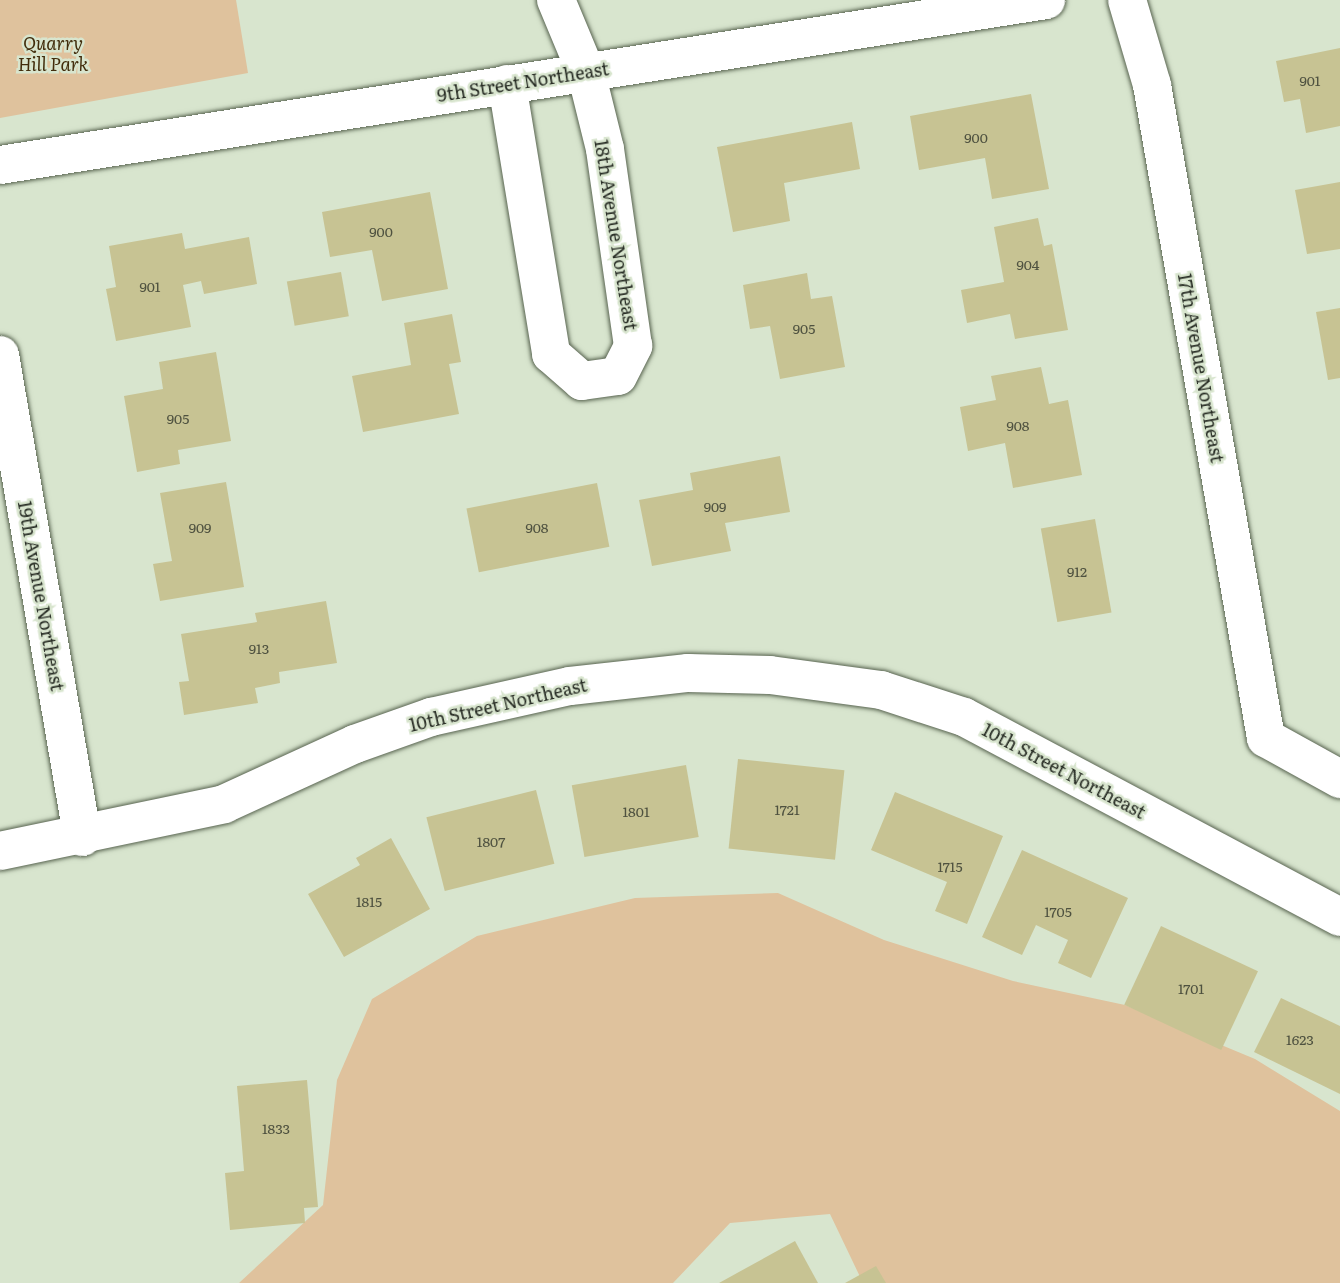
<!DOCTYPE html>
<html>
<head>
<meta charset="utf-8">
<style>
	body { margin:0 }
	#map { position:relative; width:1340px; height:1283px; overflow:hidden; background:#d8e5ce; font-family:Literata,serif }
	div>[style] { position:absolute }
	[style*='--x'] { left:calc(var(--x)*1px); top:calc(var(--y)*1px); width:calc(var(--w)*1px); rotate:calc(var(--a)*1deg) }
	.green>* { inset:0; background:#dfc29d }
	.building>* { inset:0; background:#c7c393; transform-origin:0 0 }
	.roads { filter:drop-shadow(0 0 2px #586450) drop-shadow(0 0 2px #586450) }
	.street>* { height:38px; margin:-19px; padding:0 19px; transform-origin:19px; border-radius:19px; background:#fff }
	.secondary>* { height:38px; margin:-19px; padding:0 19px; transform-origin:19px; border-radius:19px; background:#fff }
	span { translate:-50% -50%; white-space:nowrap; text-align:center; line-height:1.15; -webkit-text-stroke:5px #d8e5ce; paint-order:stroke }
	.number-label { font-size:14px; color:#4f5240 }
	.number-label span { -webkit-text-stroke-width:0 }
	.park-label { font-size:18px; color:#422d0c; font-style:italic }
	.street-label { font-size:18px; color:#272c24 }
</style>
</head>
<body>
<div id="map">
	<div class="green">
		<div style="clip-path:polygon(0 0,236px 0,248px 73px,0 118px)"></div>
		<div style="clip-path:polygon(778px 893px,884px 940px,1013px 981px,1125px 1005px,1255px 1059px,1340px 1111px,1340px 1283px,863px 1283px,830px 1214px,730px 1223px,673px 1283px,239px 1283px,323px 1205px,337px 1080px,372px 999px,477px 936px,635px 898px)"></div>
	</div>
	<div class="building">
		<div style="clip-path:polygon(1340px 48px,1340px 126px,1306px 133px,1300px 99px,1284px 102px,1276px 61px)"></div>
		<div style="clip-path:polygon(1031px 94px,1049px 189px,992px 199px,985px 158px,919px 170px,910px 116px)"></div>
		<div style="clip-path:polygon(852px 122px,860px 169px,784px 183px,790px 221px,733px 232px,717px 147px)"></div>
		<div style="clip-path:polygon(1340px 182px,1340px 249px,1307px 254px,1295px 190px)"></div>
		<div style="clip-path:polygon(430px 192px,448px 289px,382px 301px,372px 250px,330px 257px,322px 212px)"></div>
		<div style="clip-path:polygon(1038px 218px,1044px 246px,1052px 244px,1068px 330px,1015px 339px,1010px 314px,967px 323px,961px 290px,1004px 282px,994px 227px)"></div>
		<div style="clip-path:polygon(182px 233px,185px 249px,249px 237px,257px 284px,204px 294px,201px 281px,183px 285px,191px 327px,116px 341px,106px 289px,116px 287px,109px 246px)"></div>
		<div style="left:341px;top:272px;width:45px;height:55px;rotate:80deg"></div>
		<div style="clip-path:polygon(807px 273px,811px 299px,832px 296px,845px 367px,780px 379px,770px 326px,750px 329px,743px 285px)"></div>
		<div style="clip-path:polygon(1340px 308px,1340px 378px,1328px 380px,1316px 312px)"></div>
		<div style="clip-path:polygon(452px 314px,461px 362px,449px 364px,459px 414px,363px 432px,352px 376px,411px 365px,404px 323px)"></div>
		<div style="clip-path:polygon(216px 352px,231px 441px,178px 450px,180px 464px,137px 472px,124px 396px,163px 389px,159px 362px)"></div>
		<div style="clip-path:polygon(1041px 367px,1049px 404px,1068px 400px,1082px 475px,1013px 488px,1005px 443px,968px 451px,960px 407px,996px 400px,991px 376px)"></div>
		<div style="clip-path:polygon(780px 456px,790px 512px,725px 523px,731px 551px,652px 566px,639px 500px,693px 490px,690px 473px)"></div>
		<div style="clip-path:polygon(226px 482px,244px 587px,160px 601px,153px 564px,172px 561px,160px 493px)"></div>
		<div style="left:597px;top:483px;width:65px;height:133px;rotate:79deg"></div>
		<div style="left:1095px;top:519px;width:95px;height:55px;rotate:80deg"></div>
		<div style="clip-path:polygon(326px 601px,337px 663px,279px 672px,280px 683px,255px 688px,258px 703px,184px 715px,179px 682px,189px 681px,181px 634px,257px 622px,255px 613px)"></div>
		<div style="left:738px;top:759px;width:107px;height:90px;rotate:6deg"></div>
		<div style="left:686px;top:765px;width:73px;height:116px;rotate:80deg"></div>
		<div style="left:536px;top:790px;width:76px;height:113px;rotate:76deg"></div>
		<div style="clip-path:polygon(895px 792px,1003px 836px,967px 924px,935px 911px,947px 882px,871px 850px)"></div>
		<div style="clip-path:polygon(391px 838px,430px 909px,344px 957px,308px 894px,360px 865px,356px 858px)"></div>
		<div style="clip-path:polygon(1022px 850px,1128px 898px,1091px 978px,1058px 963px,1068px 940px,1036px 925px,1022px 955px,982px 937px)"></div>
		<div style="left:1161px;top:926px;width:107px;height:87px;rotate:25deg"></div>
		<div style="clip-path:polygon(1281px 998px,1340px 1026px,1340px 1094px,1254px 1052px)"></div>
		<div style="clip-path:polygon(307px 1080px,318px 1207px,304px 1208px,305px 1223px,230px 1230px,225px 1173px,244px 1171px,237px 1086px)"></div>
		<div style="clip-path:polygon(795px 1241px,818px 1283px,719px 1283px)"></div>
		<div style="clip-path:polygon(876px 1266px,886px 1283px,845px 1283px)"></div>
	</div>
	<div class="roads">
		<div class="street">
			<div style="--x:1127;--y:0;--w:89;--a:73.6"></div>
			<div style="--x:1152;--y:85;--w:663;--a:80.1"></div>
			<div style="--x:1266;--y:738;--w:85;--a:29"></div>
			<div style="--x:507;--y:84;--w:274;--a:80.7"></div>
			<div style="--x:551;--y:354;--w:41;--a:41.1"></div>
			<div style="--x:582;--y:381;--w:36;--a:-8"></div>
			<div style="--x:618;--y:376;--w:34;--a:-63"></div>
			<div style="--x:633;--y:346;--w:199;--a:-98.1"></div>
			<div style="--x:605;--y:149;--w:79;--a:-103.9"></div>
			<div style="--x:0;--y:355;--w:489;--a:80.3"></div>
			<div style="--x:0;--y:851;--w:229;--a:-11.8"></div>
			<div style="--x:224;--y:804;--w:144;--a:-24.6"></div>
			<div style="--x:355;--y:744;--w:81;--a:-19.6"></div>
			<div style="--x:431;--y:717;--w:142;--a:-12.6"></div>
			<div style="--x:570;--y:686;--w:119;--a:-6.3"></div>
			<div style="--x:688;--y:673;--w:82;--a:1.4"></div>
			<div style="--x:770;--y:675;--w:112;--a:7.7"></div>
			<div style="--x:881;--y:690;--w:87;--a:18"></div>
			<div style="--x:964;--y:717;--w:426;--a:28"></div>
		</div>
		<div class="secondary">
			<div style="--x:556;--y:0;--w:78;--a:67.4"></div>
			<div style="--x:0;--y:165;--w:1059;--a:-8.96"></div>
		</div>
	</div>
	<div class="number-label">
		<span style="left:1310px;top:80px">901</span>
		<span style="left:976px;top:137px">900</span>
		<span style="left:381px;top:231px">900</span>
		<span style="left:1028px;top:264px">904</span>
		<span style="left:150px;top:286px">901</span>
		<span style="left:804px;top:328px">905</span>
		<span style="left:178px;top:418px">905</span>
		<span style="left:1018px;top:425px">908</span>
		<span style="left:715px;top:506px">909</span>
		<span style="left:200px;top:527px">909</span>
		<span style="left:537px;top:527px">908</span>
		<span style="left:1077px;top:571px">912</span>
		<span style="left:259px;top:648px">913</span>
		<span style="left:787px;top:809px">1721</span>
		<span style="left:636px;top:811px">1801</span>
		<span style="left:491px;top:841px">1807</span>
		<span style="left:950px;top:866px">1715</span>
		<span style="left:369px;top:901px">1815</span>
		<span style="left:1058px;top:911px">1705</span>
		<span style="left:1191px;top:988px">1701</span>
		<span style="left:1300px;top:1039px">1623</span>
		<span style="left:276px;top:1128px">1833</span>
	</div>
	<div class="park-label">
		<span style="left:53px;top:54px">Quarry<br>Hill Park</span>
	</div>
	<div class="street-label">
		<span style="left:523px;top:82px;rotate:-9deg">9th Street Northeast</span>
		<span style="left:616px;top:235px;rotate:81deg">18th Avenue Northeast</span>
		<span style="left:1201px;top:368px;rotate:80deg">17th Avenue Northeast</span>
		<span style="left:41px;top:596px;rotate:80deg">19th Avenue Northeast</span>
		<span style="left:498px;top:705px;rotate:-13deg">10th Street Northeast</span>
		<span style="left:1064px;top:771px;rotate:28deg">10th Street Northeast</span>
	</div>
</div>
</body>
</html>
